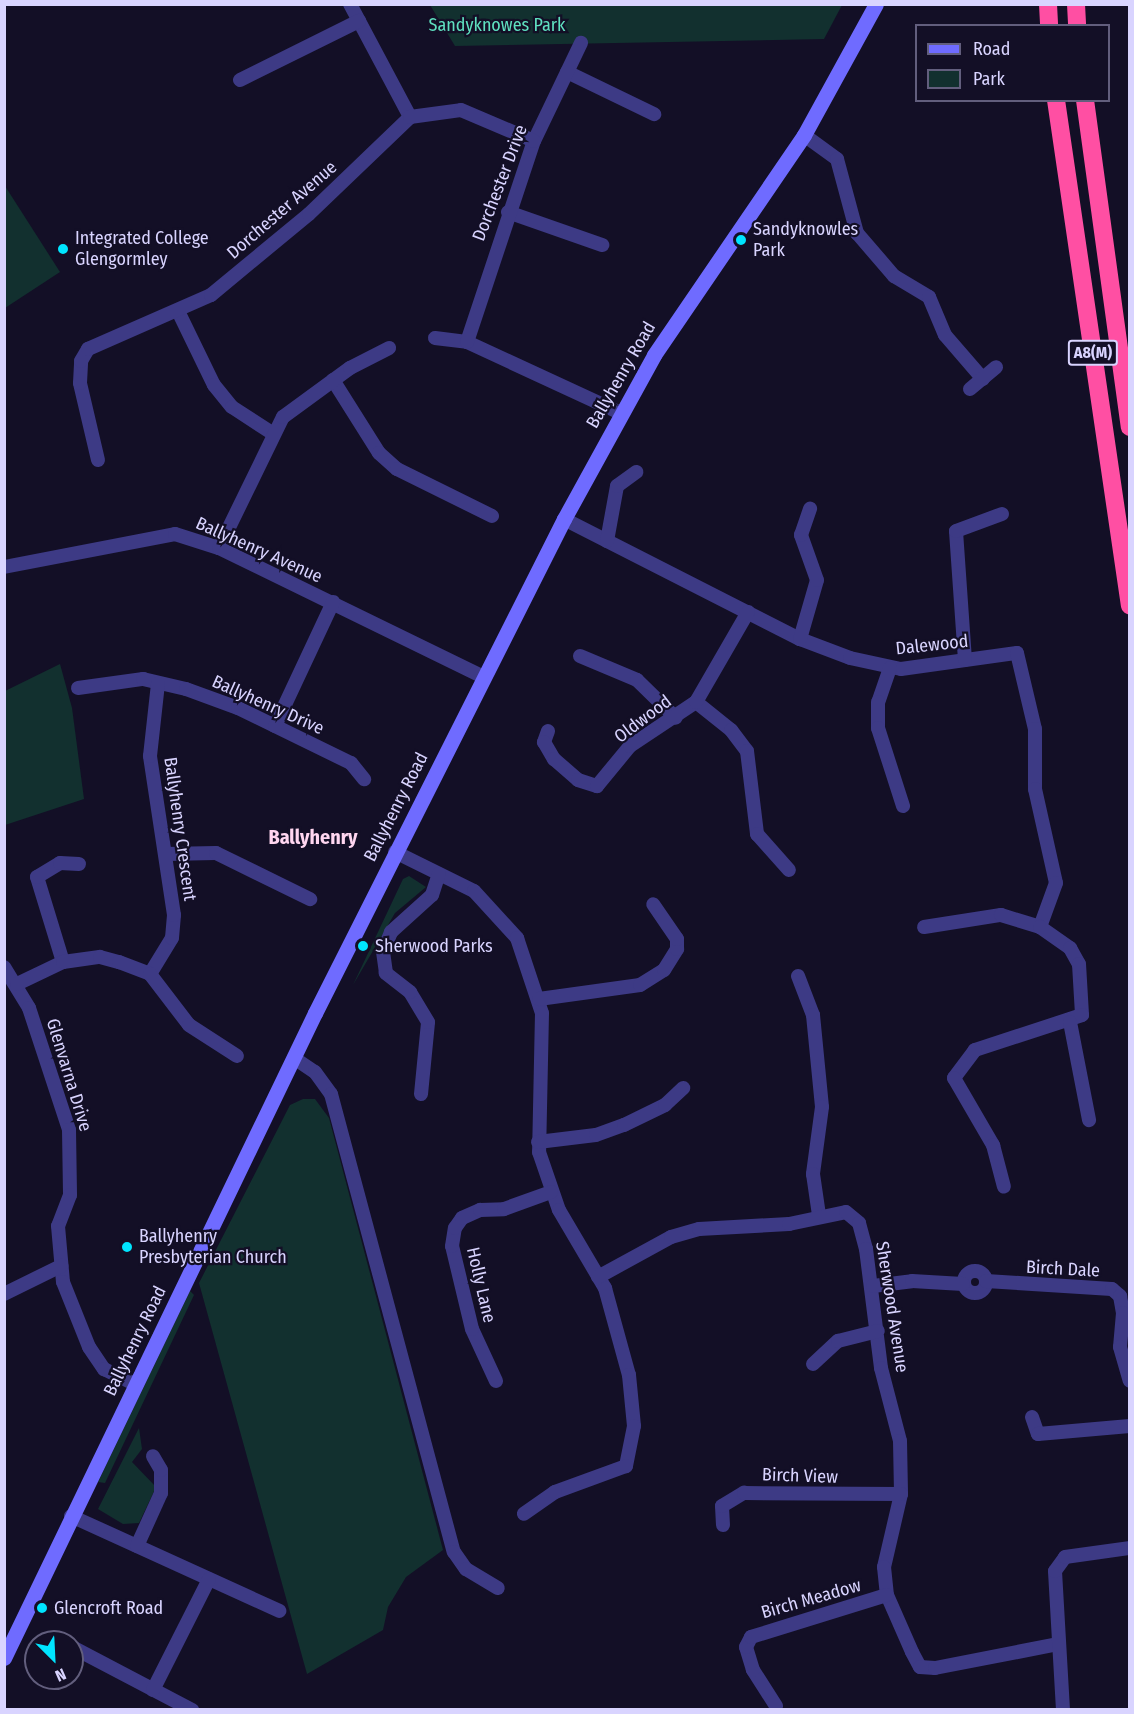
<!DOCTYPE html>
<html>
<head>
<meta charset="utf-8">
<style>
	body { margin:0 }
	#map { position:relative; width:1134px; height:1714px; overflow:hidden; background:#130f26; font-family:"Fira Sans Condensed",sans-serif }
	div>[style] { position:absolute }
	[style*='--x'] { left:calc(var(--x)*1px); top:calc(var(--y)*1px); width:calc(var(--w)*1px); rotate:calc(var(--a)*1deg) }
	.green>* { inset:0; background:#12302f }
	.minor>* { height:14px; margin:-7px; padding:0 7px; transform-origin:7px; border-radius:7px; background:#3d3a85 }
	.minor>.ring { margin:-7px; padding:0; box-sizing:content-box; background:none; border:14px solid #3d3a85; border-radius:50% }
	.secondary>* { height:15px; margin:-7.5px; padding:0 7.5px; transform-origin:7.5px; border-radius:7.5px; background:#6f6bff }
	.motorway>* { height:18px; margin:-9px; padding:0 9px; transform-origin:9px; border-radius:9px; background:#ff4fa3 }
	.dots>* { width:16px; height:16px; translate:-50% -50%; box-sizing:border-box; border:3px solid #130f26; border-radius:50% }
	span { translate:-50% -50%; white-space:nowrap; text-align:center; line-height:1.15; -webkit-text-stroke:4.5px #130f26; paint-order:stroke }
	.shield-label span { padding:2px 4px; background:#130f26; border:2px solid; border-radius:4px; -webkit-text-stroke-width:0 }
	.shield-label { font-size:16px; color:#d9d4ff; font-weight:700 }
	.park-label { font-size:18px; color:#5fe0c0 }
	.street-label { font-size:18px; color:#d9d4ff }
	.poi-label { font-size:18px; color:#d9d4ff }
	.left { translate:0 -50%; text-align:left }
	.neighbourhood-label { font-size:20px; color:#ffd6f0; font-weight:700 }
	.frame { position:absolute; inset:0; border:6px solid #d9d4ff; pointer-events:none }
	.legend { position:absolute; left:915px; top:24px; width:195px; height:78px; box-sizing:border-box; background:#130f26; border:2px solid #625e7d; margin:0; padding:8px 10px; list-style:none; font-size:18px; color:#d9d4ff }
	.legend li { display:flex; align-items:center; gap:12px; height:30px }
	.legend b { width:30px; border:2px solid #625e7d }
	.north { position:absolute; left:24px; top:1630px; width:60px; height:60px; box-sizing:border-box; background:#130f26; border:2px solid #625e7d; border-radius:50%; rotate:156deg; font-size:16px; font-weight:700; line-height:24px; text-align:center; color:#d9d4ff }
	.north::after { content:''; display:block; margin:auto; width:21px; height:27px; background:#00e5ff; clip-path:polygon(50% 0,100% 100%,50% 72%,0 100%) }
</style>
</head>
<body>
<div id="map">
	<div class="green">
		<div style="clip-path:polygon(430px 5px,842px 5px,824px 39px,455px 46px)"></div>
		<div style="clip-path:polygon(5px 186px,60px 272px,5px 308px,4px 308px)"></div>
		<div style="clip-path:polygon(60px 664px,72px 708px,84px 799px,5px 825px,5px 691px)"></div>
		<div style="clip-path:polygon(409px 876px,426px 887px,395px 913px,353px 985px,403px 879px)"></div>
		<div style="clip-path:polygon(303px 1099px,315px 1099px,329px 1118px,443px 1550px,406px 1577px,388px 1607px,383px 1630px,307px 1674px,199px 1283px,290px 1105px)"></div>
		<div style="clip-path:polygon(190px 1291px,194px 1295px,105px 1483px,98px 1482px)"></div>
		<div style="clip-path:polygon(139px 1428px,142px 1449px,132px 1462px,156px 1487px,139px 1523px,123px 1524px,98px 1509px)"></div>
	</div>
	<div class="minor">
		<div style="--x:350;--y:4;--w:128;--a:62"></div>
		<div style="--x:567;--y:72;--w:97;--a:25.8"></div>
		<div style="--x:240;--y:80;--w:133;--a:-26.4"></div>
		<div style="--x:804;--y:135;--w:41;--a:36"></div>
		<div style="--x:837;--y:159;--w:77;--a:74.9"></div>
		<div style="--x:857;--y:233;--w:57;--a:49.3"></div>
		<div style="--x:894;--y:276;--w:41;--a:31"></div>
		<div style="--x:929;--y:297;--w:41;--a:67.2"></div>
		<div style="--x:945;--y:335;--w:58;--a:49.2"></div>
		<div style="--x:508;--y:212;--w:100;--a:19.3"></div>
		<div style="--x:178;--y:311;--w:82;--a:64.1"></div>
		<div style="--x:214;--y:385;--w:28;--a:51"></div>
		<div style="--x:232;--y:407;--w:48;--a:33"></div>
		<div style="--x:435;--y:338;--w:32;--a:7"></div>
		<div style="--x:467;--y:342;--w:170;--a:24.8"></div>
		<div style="--x:467;--y:342;--w:212;--a:-71.6"></div>
		<div style="--x:534;--y:141;--w:109;--a:-64.4"></div>
		<div style="--x:333;--y:380;--w:86;--a:57.8"></div>
		<div style="--x:379;--y:453;--w:24;--a:42"></div>
		<div style="--x:397;--y:469;--w:106;--a:26.3"></div>
		<div style="--x:970;--y:389;--w:34;--a:-40"></div>
		<div style="--x:98;--y:460;--w:79;--a:-103.2"></div>
		<div style="--x:80;--y:383;--w:22;--a:-87"></div>
		<div style="--x:81;--y:361;--w:14;--a:-60"></div>
		<div style="--x:88;--y:349;--w:134;--a:-23.7"></div>
		<div style="--x:211;--y:295;--w:127;--a:-39.6"></div>
		<div style="--x:309;--y:214;--w:140;--a:-43.8"></div>
		<div style="--x:410;--y:117;--w:51;--a:-7.8"></div>
		<div style="--x:461;--y:110;--w:79;--a:23"></div>
		<div style="--x:564;--y:519;--w:265;--a:27"></div>
		<div style="--x:800;--y:639;--w:53;--a:20.8"></div>
		<div style="--x:850;--y:658;--w:52;--a:12.2"></div>
		<div style="--x:901;--y:669;--w:117;--a:-7.9"></div>
		<div style="--x:1017;--y:653;--w:78;--a:76.7"></div>
		<div style="--x:1035;--y:729;--w:60;--a:90"></div>
		<div style="--x:1035;--y:789;--w:96;--a:77.4"></div>
		<div style="--x:1056;--y:883;--w:47;--a:110"></div>
		<div style="--x:607;--y:541;--w:56;--a:-79.7"></div>
		<div style="--x:617;--y:486;--w:24;--a:-36"></div>
		<div style="--x:219;--y:548;--w:146;--a:-64"></div>
		<div style="--x:283;--y:417;--w:83;--a:-36.2"></div>
		<div style="--x:350;--y:368;--w:44;--a:-27.1"></div>
		<div style="--x:4;--y:567;--w:174;--a:-10.9"></div>
		<div style="--x:175;--y:534;--w:46;--a:17.7"></div>
		<div style="--x:219;--y:548;--w:294;--a:26"></div>
		<div style="--x:800;--y:639;--w:61;--a:-73.9"></div>
		<div style="--x:817;--y:580;--w:48;--a:-109.6"></div>
		<div style="--x:801;--y:535;--w:28;--a:-71"></div>
		<div style="--x:580;--y:656;--w:62;--a:22.8"></div>
		<div style="--x:637;--y:680;--w:54;--a:44.3"></div>
		<div style="--x:965;--y:660;--w:129;--a:-94"></div>
		<div style="--x:956;--y:531;--w:49;--a:-20.3"></div>
		<div style="--x:890;--y:668;--w:36;--a:109"></div>
		<div style="--x:878;--y:702;--w:26;--a:90"></div>
		<div style="--x:878;--y:728;--w:82;--a:72.2"></div>
		<div style="--x:78;--y:688;--w:66;--a:-7.9"></div>
		<div style="--x:143;--y:679;--w:44;--a:13.1"></div>
		<div style="--x:186;--y:689;--w:55;--a:20.1"></div>
		<div style="--x:238;--y:708;--w:126;--a:26"></div>
		<div style="--x:351;--y:763;--w:21;--a:51"></div>
		<div style="--x:696;--y:702;--w:45;--a:38.7"></div>
		<div style="--x:731;--y:730;--w:26;--a:53"></div>
		<div style="--x:747;--y:751;--w:84;--a:83.1"></div>
		<div style="--x:757;--y:834;--w:48;--a:48.4"></div>
		<div style="--x:275;--y:726;--w:137;--a:-64.9"></div>
		<div style="--x:548;--y:731;--w:12;--a:110"></div>
		<div style="--x:544;--y:742;--w:20;--a:60"></div>
		<div style="--x:554;--y:759;--w:32;--a:41"></div>
		<div style="--x:578;--y:780;--w:20;--a:18"></div>
		<div style="--x:597;--y:786;--w:52;--a:-50.5"></div>
		<div style="--x:630;--y:746;--w:79;--a:-33.7"></div>
		<div style="--x:696;--y:702;--w:104;--a:-60"></div>
		<div style="--x:395;--y:852;--w:88;--a:26.3"></div>
		<div style="--x:474;--y:891;--w:64;--a:47.5"></div>
		<div style="--x:517;--y:938;--w:79;--a:71.6"></div>
		<div style="--x:542;--y:1013;--w:139;--a:91.2"></div>
		<div style="--x:539;--y:1152;--w:61;--a:71"></div>
		<div style="--x:559;--y:1210;--w:91;--a:59.5"></div>
		<div style="--x:605;--y:1288;--w:90;--a:74.6"></div>
		<div style="--x:629;--y:1375;--w:51;--a:84.4"></div>
		<div style="--x:634;--y:1426;--w:41;--a:101.3"></div>
		<div style="--x:626;--y:1466;--w:76;--a:159.9"></div>
		<div style="--x:555;--y:1492;--w:38;--a:145"></div>
		<div style="--x:166;--y:854;--w:50;--a:-1.1"></div>
		<div style="--x:216;--y:853;--w:105;--a:26.1"></div>
		<div style="--x:924;--y:927;--w:78;--a:-8.9"></div>
		<div style="--x:1001;--y:915;--w:41;--a:17.1"></div>
		<div style="--x:1040;--y:927;--w:37;--a:35"></div>
		<div style="--x:1070;--y:948;--w:18;--a:61"></div>
		<div style="--x:1079;--y:964;--w:51;--a:86.6"></div>
		<div style="--x:1082;--y:1015;--w:113;--a:161.9"></div>
		<div style="--x:975;--y:1050;--w:35;--a:127"></div>
		<div style="--x:954;--y:1078;--w:78;--a:59.8"></div>
		<div style="--x:993;--y:1145;--w:43;--a:75.3"></div>
		<div style="--x:63;--y:962;--w:89;--a:-107"></div>
		<div style="--x:37;--y:877;--w:27;--a:-31"></div>
		<div style="--x:60;--y:863;--w:19;--a:3"></div>
		<div style="--x:4;--y:967;--w:48;--a:58.6"></div>
		<div style="--x:29;--y:1008;--w:128;--a:71.8"></div>
		<div style="--x:69;--y:1130;--w:65;--a:89.1"></div>
		<div style="--x:70;--y:1195;--w:33;--a:111"></div>
		<div style="--x:58;--y:1226;--w:56;--a:84.9"></div>
		<div style="--x:63;--y:1282;--w:70;--a:68.2"></div>
		<div style="--x:89;--y:1347;--w:27;--a:56"></div>
		<div style="--x:104;--y:1369;--w:34;--a:26"></div>
		<div style="--x:150;--y:974;--w:42;--a:-58.6"></div>
		<div style="--x:172;--y:938;--w:23;--a:-85"></div>
		<div style="--x:174;--y:915;--w:161;--a:-98.6"></div>
		<div style="--x:150;--y:756;--w:73;--a:-83.7"></div>
		<div style="--x:798;--y:976;--w:42;--a:69"></div>
		<div style="--x:813;--y:1015;--w:92;--a:84.4"></div>
		<div style="--x:822;--y:1107;--w:68;--a:97.7"></div>
		<div style="--x:813;--y:1174;--w:41;--a:81.7"></div>
		<div style="--x:17;--y:984;--w:51;--a:-25.6"></div>
		<div style="--x:63;--y:962;--w:37;--a:-8"></div>
		<div style="--x:100;--y:957;--w:20;--a:15"></div>
		<div style="--x:119;--y:962;--w:33;--a:21"></div>
		<div style="--x:150;--y:974;--w:64;--a:52.6"></div>
		<div style="--x:189;--y:1025;--w:57;--a:32.9"></div>
		<div style="--x:539;--y:999;--w:102;--a:-7.9"></div>
		<div style="--x:640;--y:985;--w:28;--a:-32"></div>
		<div style="--x:664;--y:970;--w:25;--a:-58"></div>
		<div style="--x:677;--y:949;--w:10;--a:-90"></div>
		<div style="--x:677;--y:939;--w:42;--a:-124.4"></div>
		<div style="--x:1070;--y:1022;--w:100;--a:79"></div>
		<div style="--x:294;--y:1058;--w:25;--a:34"></div>
		<div style="--x:315;--y:1072;--w:27;--a:54"></div>
		<div style="--x:331;--y:1094;--w:474;--a:75"></div>
		<div style="--x:454;--y:1552;--w:21;--a:55"></div>
		<div style="--x:466;--y:1569;--w:37;--a:31"></div>
		<div style="--x:421;--y:1094;--w:72;--a:-84.4"></div>
		<div style="--x:428;--y:1022;--w:35;--a:-121"></div>
		<div style="--x:410;--y:992;--w:31;--a:-142"></div>
		<div style="--x:386;--y:973;--w:22;--a:-98"></div>
		<div style="--x:383;--y:951;--w:21;--a:-67"></div>
		<div style="--x:391;--y:932;--w:55;--a:-42.1"></div>
		<div style="--x:432;--y:895;--w:22;--a:-72"></div>
		<div style="--x:538;--y:1142;--w:58;--a:-6.9"></div>
		<div style="--x:596;--y:1135;--w:30;--a:-20"></div>
		<div style="--x:624;--y:1125;--w:46;--a:-26"></div>
		<div style="--x:665;--y:1105;--w:25;--a:-43"></div>
		<div class="ring" style="left:964px;top:1271px;width:8px;height:8px"></div>
		<div style="--x:598;--y:1277;--w:83;--a:-28.7"></div>
		<div style="--x:671;--y:1237;--w:29;--a:-16"></div>
		<div style="--x:699;--y:1229;--w:90;--a:-3.2"></div>
		<div style="--x:789;--y:1224;--w:58;--a:-11.9"></div>
		<div style="--x:846;--y:1212;--w:17;--a:40"></div>
		<div style="--x:859;--y:1223;--w:27;--a:75"></div>
		<div style="--x:866;--y:1249;--w:120;--a:82.8"></div>
		<div style="--x:881;--y:1368;--w:75;--a:75.4"></div>
		<div style="--x:900;--y:1441;--w:53;--a:88.9"></div>
		<div style="--x:901;--y:1494;--w:75;--a:103.1"></div>
		<div style="--x:884;--y:1567;--w:28;--a:84"></div>
		<div style="--x:887;--y:1595;--w:62;--a:66.3"></div>
		<div style="--x:912;--y:1652;--w:17;--a:62"></div>
		<div style="--x:920;--y:1667;--w:15;--a:4"></div>
		<div style="--x:935;--y:1668;--w:126;--a:-11"></div>
		<div style="--x:986;--y:1281;--w:126;--a:3.6"></div>
		<div style="--x:1112;--y:1289;--w:11;--a:41"></div>
		<div style="--x:1120;--y:1296;--w:17;--a:80"></div>
		<div style="--x:1123;--y:1313;--w:34;--a:95"></div>
		<div style="--x:1120;--y:1347;--w:35;--a:74"></div>
		<div style="--x:873;--y:1286;--w:39;--a:-7"></div>
		<div style="--x:912;--y:1281;--w:51;--a:3.4"></div>
		<div style="--x:4;--y:1294;--w:64;--a:-26.2"></div>
		<div style="--x:813;--y:1364;--w:34;--a:-43"></div>
		<div style="--x:838;--y:1341;--w:41;--a:-14"></div>
		<div style="--x:496;--y:1381;--w:57;--a:-114.8"></div>
		<div style="--x:472;--y:1329;--w:85;--a:-103.5"></div>
		<div style="--x:452;--y:1246;--w:18;--a:-81"></div>
		<div style="--x:455;--y:1228;--w:12;--a:-55"></div>
		<div style="--x:462;--y:1218;--w:20;--a:-24"></div>
		<div style="--x:480;--y:1210;--w:24;--a:-2"></div>
		<div style="--x:504;--y:1209;--w:50;--a:-19.9"></div>
		<div style="--x:1032;--y:1417;--w:18;--a:71"></div>
		<div style="--x:1038;--y:1434;--w:92;--a:-5"></div>
		<div style="--x:71;--y:1516;--w:229;--a:24.5"></div>
		<div style="--x:723;--y:1525;--w:19;--a:-93"></div>
		<div style="--x:722;--y:1506;--w:26;--a:-31"></div>
		<div style="--x:744;--y:1493;--w:157;--a:0.4"></div>
		<div style="--x:137;--y:1546;--w:58;--a:-65.6"></div>
		<div style="--x:161;--y:1493;--w:23;--a:-90"></div>
		<div style="--x:161;--y:1470;--w:16;--a:-120"></div>
		<div style="--x:59;--y:1638;--w:7;--a:34"></div>
		<div style="--x:72;--y:1647;--w:136;--a:27.7"></div>
		<div style="--x:153;--y:1690;--w:124;--a:-63.2"></div>
		<div style="--x:776;--y:1706;--w:43;--a:-122.6"></div>
		<div style="--x:753;--y:1670;--w:24;--a:-107"></div>
		<div style="--x:746;--y:1647;--w:11;--a:-63"></div>
		<div style="--x:751;--y:1637;--w:142;--a:-17.2"></div>
		<div style="--x:1063;--y:1710;--w:139;--a:-93.3"></div>
		<div style="--x:1055;--y:1571;--w:17;--a:-54"></div>
		<div style="--x:1065;--y:1557;--w:66;--a:-7.9"></div>
	</div>
	<div class="secondary">
		<div style="--x:4;--y:1658;--w:716;--a:-64.26"></div>
		<div style="--x:315;--y:1013;--w:553;--a:-63.25"></div>
		<div style="--x:564;--y:519;--w:187;--a:-61.2"></div>
		<div style="--x:654;--y:355;--w:266;--a:-55.7"></div>
		<div style="--x:804;--y:135;--w:149;--a:-61.2"></div>
	</div>
	<div class="motorway">
		<div style="--x:1048;--y:4;--w:22;--a:87"></div>
		<div style="--x:1076;--y:4;--w:22;--a:87"></div>
		<div style="--x:1056;--y:100;--w:511;--a:81.68"></div>
		<div style="--x:1085;--y:100;--w:330;--a:82.2"></div>
	</div>
	<div class="dots">
		<div style="left:741px;top:240px;background:#00e5ff"></div>
		<div style="left:63px;top:249px;background:#00e5ff"></div>
		<div style="left:363px;top:946px;background:#00e5ff"></div>
		<div style="left:127px;top:1247px;background:#00e5ff"></div>
		<div style="left:42px;top:1608px;background:#00e5ff"></div>
	</div>
	<div class="shield-label">
		<span style="left:1093px;top:353px">A8(M)</span>
	</div>
	<div class="park-label">
		<span style="left:497px;top:25px">Sandyknowes Park</span>
	</div>
	<div class="street-label">
		<span style="left:500px;top:183px;rotate:-69deg">Dorchester Drive</span>
		<span style="left:282px;top:210px;rotate:-41deg">Dorchester Avenue</span>
		<span style="left:621px;top:375px;rotate:-60deg">Ballyhenry Road</span>
		<span style="left:259px;top:550px;rotate:24deg">Ballyhenry Avenue</span>
		<span style="left:932px;top:645px;rotate:-6deg">Dalewood</span>
		<span style="left:268px;top:705px;rotate:24deg">Ballyhenry Drive</span>
		<span style="left:643px;top:719px;rotate:-37deg">Oldwood</span>
		<span style="left:396px;top:807px;rotate:-63deg">Ballyhenry Road</span>
		<span style="left:180px;top:829px;rotate:82deg">Ballyhenry Crescent</span>
		<span style="left:69px;top:1075px;rotate:73deg">Glenvarna Drive</span>
		<span style="left:1063px;top:1269px;rotate:3deg">Birch Dale</span>
		<span style="left:481px;top:1285px;rotate:77deg">Holly Lane</span>
		<span style="left:892px;top:1307px;rotate:81deg">Sherwood Avenue</span>
		<span style="left:135px;top:1341px;rotate:-64deg">Ballyhenry Road</span>
		<span style="left:800px;top:1476px;rotate:2deg">Birch View</span>
		<span style="left:811px;top:1599px;rotate:-16deg">Birch Meadow</span>
	</div>
	<div class="poi-label">
		<span class="left" style="left:753px;top:240px">Sandyknowles<br>Park</span>
		<span class="left" style="left:75px;top:249px">Integrated College<br>Glengormley</span>
		<span class="left" style="left:375px;top:946px">Sherwood Parks</span>
		<span class="left" style="left:139px;top:1247px">Ballyhenry<br>Presbyterian Church</span>
		<span class="left" style="left:54px;top:1608px">Glencroft Road</span>
	</div>
	<div class="neighbourhood-label">
		<span style="left:313px;top:837px">Ballyhenry</span>
	</div>
	<div class="frame"></div>
	<ul class="legend">
	<li><b style="height:8px;background:#6f6bff"></b>Road</li>
	<li><b style="height:16px;background:#12302f"></b>Park</li>
	</ul>
	<div class="north">N</div>
</div>
</body>
</html>
